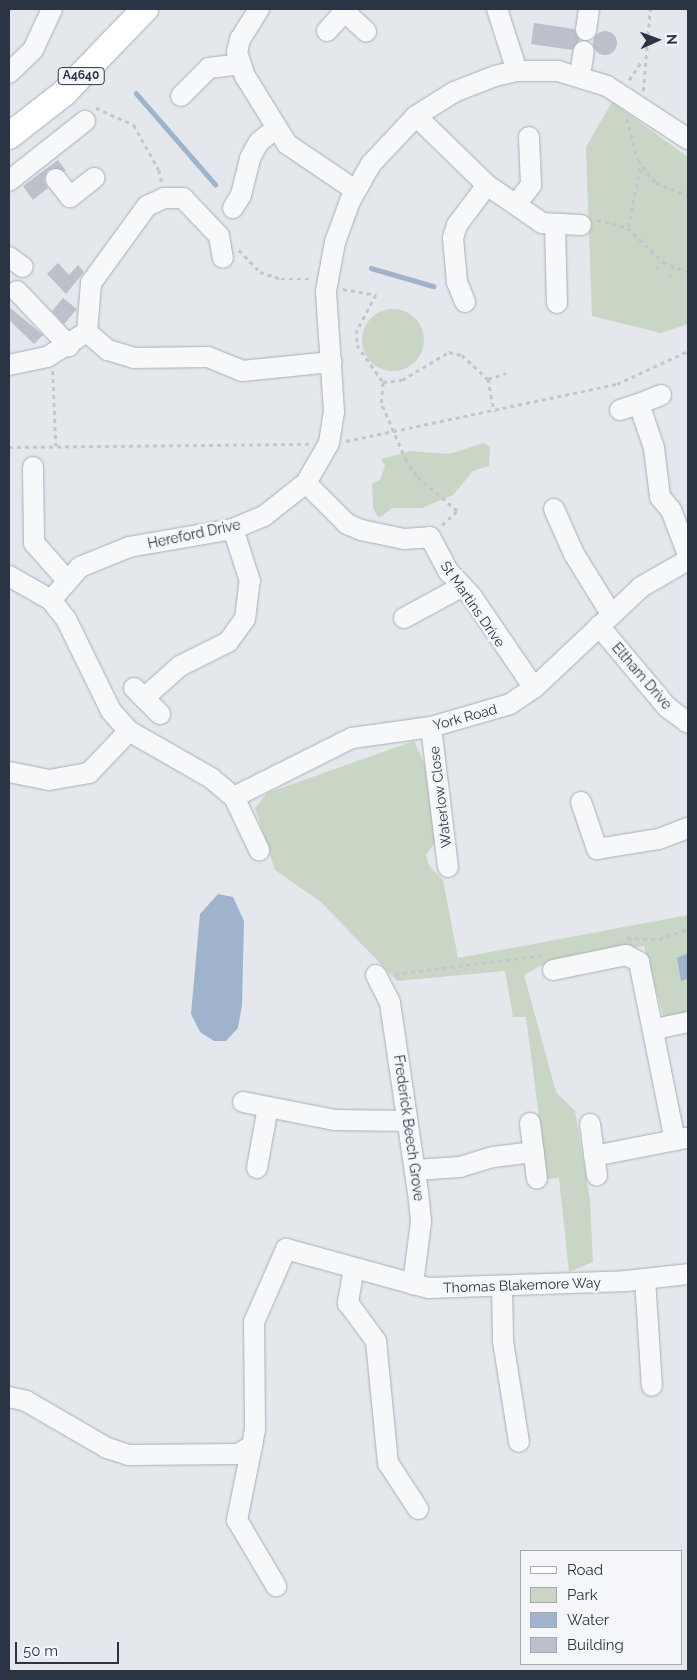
<!DOCTYPE html>
<html>
<head>
<meta charset="utf-8">
<style>
	body { margin:0 }
	#map { position:relative; width:697px; height:1680px; overflow:hidden; background:#e4e7ec; font-family:Raleway,sans-serif }
	div>[style] { position:absolute }
	[style*='--x'] { left:calc(var(--x)*1px); top:calc(var(--y)*1px); width:calc(var(--w)*1px); rotate:calc(var(--a)*1deg) }
	.green>* { inset:0; background:#c9d6c5 }
	.round { border-radius:50% }
	.water>* { inset:0; background:#9fb4cc }
	.stream>* { height:4.5px; margin:-2.25px; padding:0 2.25px; transform-origin:2.25px; border-radius:2.25px; background:#9fb4cc }
	.building>* { inset:0; background:#bbc0ca }
	.path>* { height:2.5px; margin-top:-1.25px; transform-origin:0; background:repeating-linear-gradient(90deg,#c2c5cb 0 4px,transparent 0 8px) }
	.roads { filter:drop-shadow(0 0 1px #a9aeb7) drop-shadow(0 0 1px #a9aeb7) }
	.minor>* { height:20px; margin:-10px; padding:0 10px; transform-origin:10px; border-radius:10px; background:#f7f8fa }
	.major>* { height:26px; margin:-13px; padding:0 13px; transform-origin:13px; border-radius:13px; background:#fff }
	span { translate:-50% -50%; white-space:nowrap; text-align:center; line-height:1.15; -webkit-text-stroke:5px #f4f6f9; paint-order:stroke }
	.shield-label span { padding:1px 4px; background:#f4f6f9; border:1px solid; border-radius:4px; -webkit-text-stroke-width:0 }
	.shield-label { font-size:12px; color:#2b3445; font-weight:700 }
	.street-label { font-size:14px; color:#2b3445 }
	.frame { position:absolute; inset:0; border:10px solid #2b3445; pointer-events:none }
	.legend { position:absolute; left:520px; top:1550px; width:162px; height:115px; box-sizing:border-box; background:#f4f6f9; border:1px solid #a4a8b1; margin:0; padding:6px 9px; list-style:none; font-size:15px; color:#2b3445 }
	.legend li { display:flex; align-items:center; gap:10px; height:25px }
	.legend b { width:25px; border:1px solid #a4a8b1 }
	.north { position:absolute; left:632px; top:15px; width:50px; height:50px; -webkit-text-stroke:4px #f4f6f9; paint-order:stroke; rotate:88deg; font-size:14px; font-weight:700; line-height:20px; text-align:center; color:#2b3445 }
	.north::after { content:''; display:block; margin:auto; width:18px; height:22px; background:#2b3445; clip-path:polygon(50% 0,100% 100%,50% 72%,0 100%) }
	.scale { position:absolute; left:15px; top:1642px; width:104px; height:22px; box-sizing:border-box; border:2px solid #2b3445; border-top:0; padding-left:6px; font-size:15px; line-height:18px; white-space:nowrap; color:#2b3445; -webkit-text-stroke:4px #f4f6f9; paint-order:stroke }
</style>
</head>
<body>
<div id="map">
	<div class="green">
		<div style="clip-path:polygon(612px 102px,688px 157px,688px 324px,661px 333px,592px 316px,586px 147px)"></div>
		<div class="round" style="left:362px;top:309px;width:62px;height:62px"></div>
		<div style="clip-path:polygon(484px 443px,490px 447px,489px 466px,473px 471px,453px 495px,422px 508px,392px 508px,379px 518px,373px 508px,372px 484px,380px 480px,385px 466px,381px 459px,411px 451px,449px 454px)"></div>
		<div style="clip-path:polygon(414px 741px,425px 765px,435px 842px,426px 855px,429px 866px,443px 880px,458px 958px,688px 915px,688px 1011px,664px 1018px,644px 946px,540px 966px,524px 975px,556px 1092px,575px 1111px,590px 1199px,593px 1262px,569px 1272px,559px 1178px,547px 1179px,526px 1017px,513px 1017px,505px 971px,397px 981px,321px 902px,275px 870px,255px 808px,267px 793px)"></div>
	</div>
	<div class="water">
		<div style="clip-path:polygon(218px 894px,233px 897px,244px 921px,242px 1005px,238px 1028px,226px 1041px,214px 1041px,200px 1032px,191px 1014px,200px 914px)"></div>
		<div style="clip-path:polygon(688px 953px,688px 979px,681px 981px,677px 958px)"></div>
	</div>
	<div class="stream">
		<div style="--x:136;--y:93;--w:121;--a:49"></div>
		<div style="--x:371;--y:268;--w:65;--a:16.2"></div>
	</div>
	<div class="building">
		<div style="clip-path:polygon(534px 23px,574px 29px,580px 40px,572px 50px,531px 44px)"></div>
		<div class="round" style="left:593px;top:31px;width:24px;height:24px"></div>
		<div style="clip-path:polygon(58px 160px,66px 171px,48px 170px,44px 180px,48px 188px,33px 200px,23px 186px)"></div>
		<div style="clip-path:polygon(58px 263px,69px 275px,78px 265px,84px 272px,66px 294px,47px 274px)"></div>
		<div style="clip-path:polygon(63px 298px,77px 309px,64px 324px,52px 311px)"></div>
		<div style="clip-path:polygon(9px 307px,43px 335px,34px 344px,9px 320px)"></div>
	</div>
	<div class="path">
		<div style="--x:629;--y:80;--w:22;--a:-56"></div>
		<div style="--x:643;--y:91;--w:82;--a:-85.1"></div>
		<div style="--x:96;--y:108;--w:42;--a:24.1"></div>
		<div style="--x:134;--y:125;--w:51;--a:60.9"></div>
		<div style="--x:159;--y:170;--w:13;--a:77"></div>
		<div style="--x:627;--y:119;--w:42;--a:75"></div>
		<div style="--x:638;--y:160;--w:29;--a:52"></div>
		<div style="--x:656;--y:183;--w:34;--a:21"></div>
		<div style="--x:597;--y:220;--w:32;--a:14"></div>
		<div style="--x:628;--y:228;--w:49;--a:44.2"></div>
		<div style="--x:663;--y:262;--w:27;--a:22"></div>
		<div style="--x:628;--y:227;--w:65;--a:-78.5"></div>
		<div style="--x:239;--y:250;--w:30;--a:46"></div>
		<div style="--x:260;--y:272;--w:22;--a:18"></div>
		<div style="--x:281;--y:279;--w:32;--a:0"></div>
		<div style="--x:656;--y:269;--w:10;--a:-45"></div>
		<div style="--x:669;--y:277;--w:10;--a:-66"></div>
		<div style="--x:343;--y:289;--w:34;--a:10"></div>
		<div style="--x:376;--y:295;--w:40;--a:118"></div>
		<div style="--x:357;--y:330;--w:15;--a:90"></div>
		<div style="--x:357;--y:345;--w:45;--a:54.9"></div>
		<div style="--x:53;--y:371;--w:75;--a:87.7"></div>
		<div style="--x:488;--y:379;--w:19;--a:-18"></div>
		<div style="--x:346;--y:441;--w:277;--a:-11.9"></div>
		<div style="--x:617;--y:384;--w:78;--a:-24.9"></div>
		<div style="--x:9;--y:447;--w:301;--a:-0.6"></div>
		<div style="--x:442;--y:525;--w:21;--a:-43"></div>
		<div style="--x:457;--y:511;--w:54;--a:-139.5"></div>
		<div style="--x:416;--y:476;--w:18;--a:-124"></div>
		<div style="--x:406;--y:461;--w:63;--a:-113.3"></div>
		<div style="--x:381;--y:403;--w:21;--a:-85"></div>
		<div style="--x:383;--y:382;--w:19;--a:-6"></div>
		<div style="--x:402;--y:380;--w:55;--a:-30.8"></div>
		<div style="--x:449;--y:352;--w:13;--a:13"></div>
		<div style="--x:462;--y:355;--w:35;--a:43"></div>
		<div style="--x:488;--y:379;--w:33;--a:79"></div>
		<div style="--x:627;--y:938;--w:32;--a:2"></div>
		<div style="--x:659;--y:939;--w:31;--a:-19"></div>
		<div style="--x:395;--y:974;--w:151;--a:-7.2"></div>
	</div>
	<div class="roads">
		<div class="minor">
			<div style="--x:259;--y:9;--w:36;--a:122"></div>
			<div style="--x:240;--y:39;--w:13;--a:103"></div>
			<div style="--x:237;--y:52;--w:25;--a:72"></div>
			<div style="--x:245;--y:76;--w:80;--a:58.3"></div>
			<div style="--x:287;--y:144;--w:82;--a:34.1"></div>
			<div style="--x:342;--y:9;--w:33;--a:43"></div>
			<div style="--x:497;--y:9;--w:65;--a:72.1"></div>
			<div style="--x:586;--y:30;--w:21;--a:-82"></div>
			<div style="--x:327;--y:31;--w:27;--a:-48"></div>
			<div style="--x:9;--y:73;--w:33;--a:-44"></div>
			<div style="--x:33;--y:50;--w:45;--a:-65.1"></div>
			<div style="--x:580;--y:75;--w:24;--a:-81"></div>
			<div style="--x:181;--y:96;--w:40;--a:-45"></div>
			<div style="--x:209;--y:68;--w:31;--a:-7"></div>
			<div style="--x:416;--y:116;--w:99;--a:44.2"></div>
			<div style="--x:487;--y:185;--w:67;--a:34.6"></div>
			<div style="--x:542;--y:223;--w:39;--a:3"></div>
			<div style="--x:56;--y:179;--w:23;--a:52"></div>
			<div style="--x:70;--y:197;--w:31;--a:-38"></div>
			<div style="--x:9;--y:181;--w:97;--a:-38.3"></div>
			<div style="--x:517;--y:203;--w:23;--a:-52"></div>
			<div style="--x:531;--y:185;--w:48;--a:-92.4"></div>
			<div style="--x:233;--y:208;--w:15;--a:-58"></div>
			<div style="--x:241;--y:195;--w:38;--a:-76"></div>
			<div style="--x:250;--y:158;--w:18;--a:-61"></div>
			<div style="--x:259;--y:142;--w:22;--a:-39"></div>
			<div style="--x:555;--y:227;--w:76;--a:88.5"></div>
			<div style="--x:9;--y:257;--w:17;--a:36"></div>
			<div style="--x:17;--y:291;--w:76;--a:46.6"></div>
			<div style="--x:465;--y:302;--w:22;--a:-112"></div>
			<div style="--x:457;--y:282;--w:44;--a:-95.2"></div>
			<div style="--x:453;--y:238;--w:14;--a:-73"></div>
			<div style="--x:457;--y:225;--w:50;--a:-53.1"></div>
			<div style="--x:87;--y:332;--w:28;--a:41"></div>
			<div style="--x:108;--y:350;--w:27;--a:17"></div>
			<div style="--x:134;--y:358;--w:74;--a:-0.8"></div>
			<div style="--x:208;--y:357;--w:37;--a:22"></div>
			<div style="--x:242;--y:371;--w:90;--a:-5.7"></div>
			<div style="--x:9;--y:365;--w:39;--a:-12"></div>
			<div style="--x:47;--y:357;--w:47;--a:-32"></div>
			<div style="--x:87;--y:332;--w:49;--a:-85.3"></div>
			<div style="--x:91;--y:283;--w:95;--a:-54"></div>
			<div style="--x:147;--y:206;--w:19;--a:-25"></div>
			<div style="--x:164;--y:198;--w:19;--a:0"></div>
			<div style="--x:183;--y:198;--w:52;--a:46.5"></div>
			<div style="--x:219;--y:236;--w:22;--a:80"></div>
			<div style="--x:661;--y:395;--w:24;--a:158"></div>
			<div style="--x:639;--y:404;--w:46;--a:71.2"></div>
			<div style="--x:654;--y:448;--w:49;--a:83"></div>
			<div style="--x:660;--y:497;--w:17;--a:50"></div>
			<div style="--x:671;--y:510;--w:48;--a:69.3"></div>
			<div style="--x:620;--y:410;--w:20;--a:-18"></div>
			<div style="--x:33;--y:467;--w:76;--a:89.2"></div>
			<div style="--x:34;--y:543;--w:50;--a:48.3"></div>
			<div style="--x:306;--y:483;--w:58;--a:45"></div>
			<div style="--x:347;--y:524;--w:15;--a:23"></div>
			<div style="--x:361;--y:530;--w:44;--a:11.8"></div>
			<div style="--x:404;--y:539;--w:26;--a:-4"></div>
			<div style="--x:430;--y:537;--w:40;--a:62"></div>
			<div style="--x:449;--y:572;--w:34;--a:47"></div>
			<div style="--x:472;--y:597;--w:110;--a:55.7"></div>
			<div style="--x:554;--y:509;--w:49;--a:66"></div>
			<div style="--x:574;--y:554;--w:70;--a:58.3"></div>
			<div style="--x:9;--y:576;--w:48;--a:29.7"></div>
			<div style="--x:51;--y:600;--w:24;--a:52"></div>
			<div style="--x:66;--y:619;--w:102;--a:63.9"></div>
			<div style="--x:111;--y:711;--w:27;--a:48"></div>
			<div style="--x:129;--y:731;--w:95;--a:29.8"></div>
			<div style="--x:211;--y:778;--w:30;--a:40"></div>
			<div style="--x:234;--y:797;--w:59;--a:64.7"></div>
			<div style="--x:51;--y:600;--w:44;--a:-48.7"></div>
			<div style="--x:80;--y:567;--w:53;--a:-22.2"></div>
			<div style="--x:129;--y:547;--w:106;--a:-9.8"></div>
			<div style="--x:233;--y:529;--w:34;--a:-23"></div>
			<div style="--x:264;--y:516;--w:53;--a:-38.2"></div>
			<div style="--x:306;--y:483;--w:46;--a:-60.1"></div>
			<div style="--x:329;--y:443;--w:31;--a:-81"></div>
			<div style="--x:334;--y:412;--w:121;--a:-93.8"></div>
			<div style="--x:326;--y:291;--w:50;--a:-79.6"></div>
			<div style="--x:335;--y:242;--w:44;--a:-69.9"></div>
			<div style="--x:350;--y:201;--w:43;--a:-60.4"></div>
			<div style="--x:371;--y:164;--w:66;--a:-46.8"></div>
			<div style="--x:416;--y:116;--w:45;--a:-32.3"></div>
			<div style="--x:454;--y:92;--w:44;--a:-21.3"></div>
			<div style="--x:495;--y:76;--w:23;--a:-13"></div>
			<div style="--x:517;--y:71;--w:41;--a:0"></div>
			<div style="--x:558;--y:71;--w:51;--a:17"></div>
			<div style="--x:607;--y:86;--w:97;--a:33.2"></div>
			<div style="--x:404;--y:618;--w:65;--a:-28.5"></div>
			<div style="--x:599;--y:626;--w:106;--a:50"></div>
			<div style="--x:667;--y:707;--w:26;--a:37"></div>
			<div style="--x:134;--y:688;--w:37;--a:45"></div>
			<div style="--x:144;--y:698;--w:48;--a:-41.6"></div>
			<div style="--x:180;--y:666;--w:54;--a:-26.6"></div>
			<div style="--x:228;--y:642;--w:29;--a:-54"></div>
			<div style="--x:245;--y:619;--w:38;--a:-83"></div>
			<div style="--x:250;--y:581;--w:55;--a:-108.1"></div>
			<div style="--x:431;--y:727;--w:141;--a:83.1"></div>
			<div style="--x:9;--y:772;--w:41;--a:11.3"></div>
			<div style="--x:49;--y:780;--w:41;--a:-9.9"></div>
			<div style="--x:89;--y:773;--w:58;--a:-46.4"></div>
			<div style="--x:234;--y:797;--w:132;--a:-26.6"></div>
			<div style="--x:352;--y:738;--w:80;--a:-7.9"></div>
			<div style="--x:431;--y:727;--w:82;--a:-16.2"></div>
			<div style="--x:510;--y:704;--w:29;--a:-34"></div>
			<div style="--x:534;--y:688;--w:147;--a:-43.3"></div>
			<div style="--x:641;--y:587;--w:54;--a:-29.9"></div>
			<div style="--x:581;--y:802;--w:50;--a:71.2"></div>
			<div style="--x:597;--y:849;--w:63;--a:-9.2"></div>
			<div style="--x:659;--y:839;--w:31;--a:-21"></div>
			<div style="--x:553;--y:970;--w:75;--a:-11.6"></div>
			<div style="--x:626;--y:955;--w:15;--a:28"></div>
			<div style="--x:639;--y:962;--w:182;--a:78.6"></div>
			<div style="--x:376;--y:975;--w:31;--a:63"></div>
			<div style="--x:390;--y:1003;--w:191;--a:81.6"></div>
			<div style="--x:418;--y:1192;--w:30;--a:84"></div>
			<div style="--x:421;--y:1222;--w:63;--a:97.4"></div>
			<div style="--x:655;--y:1029;--w:34;--a:-12"></div>
			<div style="--x:243;--y:1102;--w:94;--a:11.1"></div>
			<div style="--x:335;--y:1120;--w:72;--a:0.8"></div>
			<div style="--x:530;--y:1123;--w:56;--a:82.9"></div>
			<div style="--x:590;--y:1124;--w:52;--a:82.3"></div>
			<div style="--x:594;--y:1156;--w:94;--a:-11.1"></div>
			<div style="--x:257;--y:1168;--w:62;--a:-79.8"></div>
			<div style="--x:415;--y:1170;--w:45;--a:-3.8"></div>
			<div style="--x:460;--y:1167;--w:34;--a:-17"></div>
			<div style="--x:493;--y:1157;--w:41;--a:-7"></div>
			<div style="--x:354;--y:1268;--w:36;--a:100"></div>
			<div style="--x:348;--y:1303;--w:47;--a:53.6"></div>
			<div style="--x:376;--y:1341;--w:123;--a:84.4"></div>
			<div style="--x:388;--y:1463;--w:55;--a:56.9"></div>
			<div style="--x:645;--y:1279;--w:107;--a:86.3"></div>
			<div style="--x:502;--y:1287;--w:54;--a:88.9"></div>
			<div style="--x:503;--y:1341;--w:102;--a:81"></div>
			<div style="--x:9;--y:1397;--w:17;--a:13"></div>
			<div style="--x:26;--y:1401;--w:94;--a:30.1"></div>
			<div style="--x:107;--y:1448;--w:23;--a:18"></div>
			<div style="--x:129;--y:1455;--w:109;--a:-0.5"></div>
			<div style="--x:238;--y:1454;--w:16;--a:-30"></div>
			<div style="--x:252;--y:1446;--w:17;--a:-80"></div>
			<div style="--x:255;--y:1429;--w:107;--a:-90.5"></div>
			<div style="--x:254;--y:1322;--w:80;--a:-66.3"></div>
			<div style="--x:286;--y:1249;--w:148;--a:15.3"></div>
			<div style="--x:429;--y:1288;--w:197;--a:-2"></div>
			<div style="--x:626;--y:1281;--w:62;--a:-6.4"></div>
			<div style="--x:252;--y:1446;--w:76;--a:101.5"></div>
			<div style="--x:237;--y:1520;--w:77;--a:59.4"></div>
		</div>
		<div class="major">
			<div style="--x:9;--y:136;--w:70;--a:-38"></div>
			<div style="--x:64;--y:93;--w:117;--a:-46"></div>
		</div>
	</div>
	<div class="shield-label">
		<span style="left:81px;top:76px">A4640</span>
	</div>
	<div class="street-label">
		<span style="left:194px;top:534px;rotate:-12deg">Hereford Drive</span>
		<span style="left:473px;top:604px;rotate:55deg">St Martins Drive</span>
		<span style="left:642px;top:676px;rotate:49deg">Eltham Drive</span>
		<span style="left:465px;top:717px;rotate:-15deg">York Road</span>
		<span style="left:440px;top:797px;rotate:-97deg">Waterlow Close</span>
		<span style="left:409px;top:1128px;rotate:82deg">Frederick Beech Grove</span>
		<span style="left:522px;top:1285px;rotate:-2deg">Thomas Blakemore Way</span>
	</div>
	<div class="frame"></div>
	<ul class="legend">
	<li><b style="height:6px;background:#fff"></b>Road</li>
	<li><b style="height:14px;background:#c9d6c5"></b>Park</li>
	<li><b style="height:14px;background:#9fb4cc"></b>Water</li>
	<li><b style="height:14px;background:#bbc0ca"></b>Building</li>
	</ul>
	<div class="north">N</div>
	<div class="scale">50 m</div>
</div>
</body>
</html>
